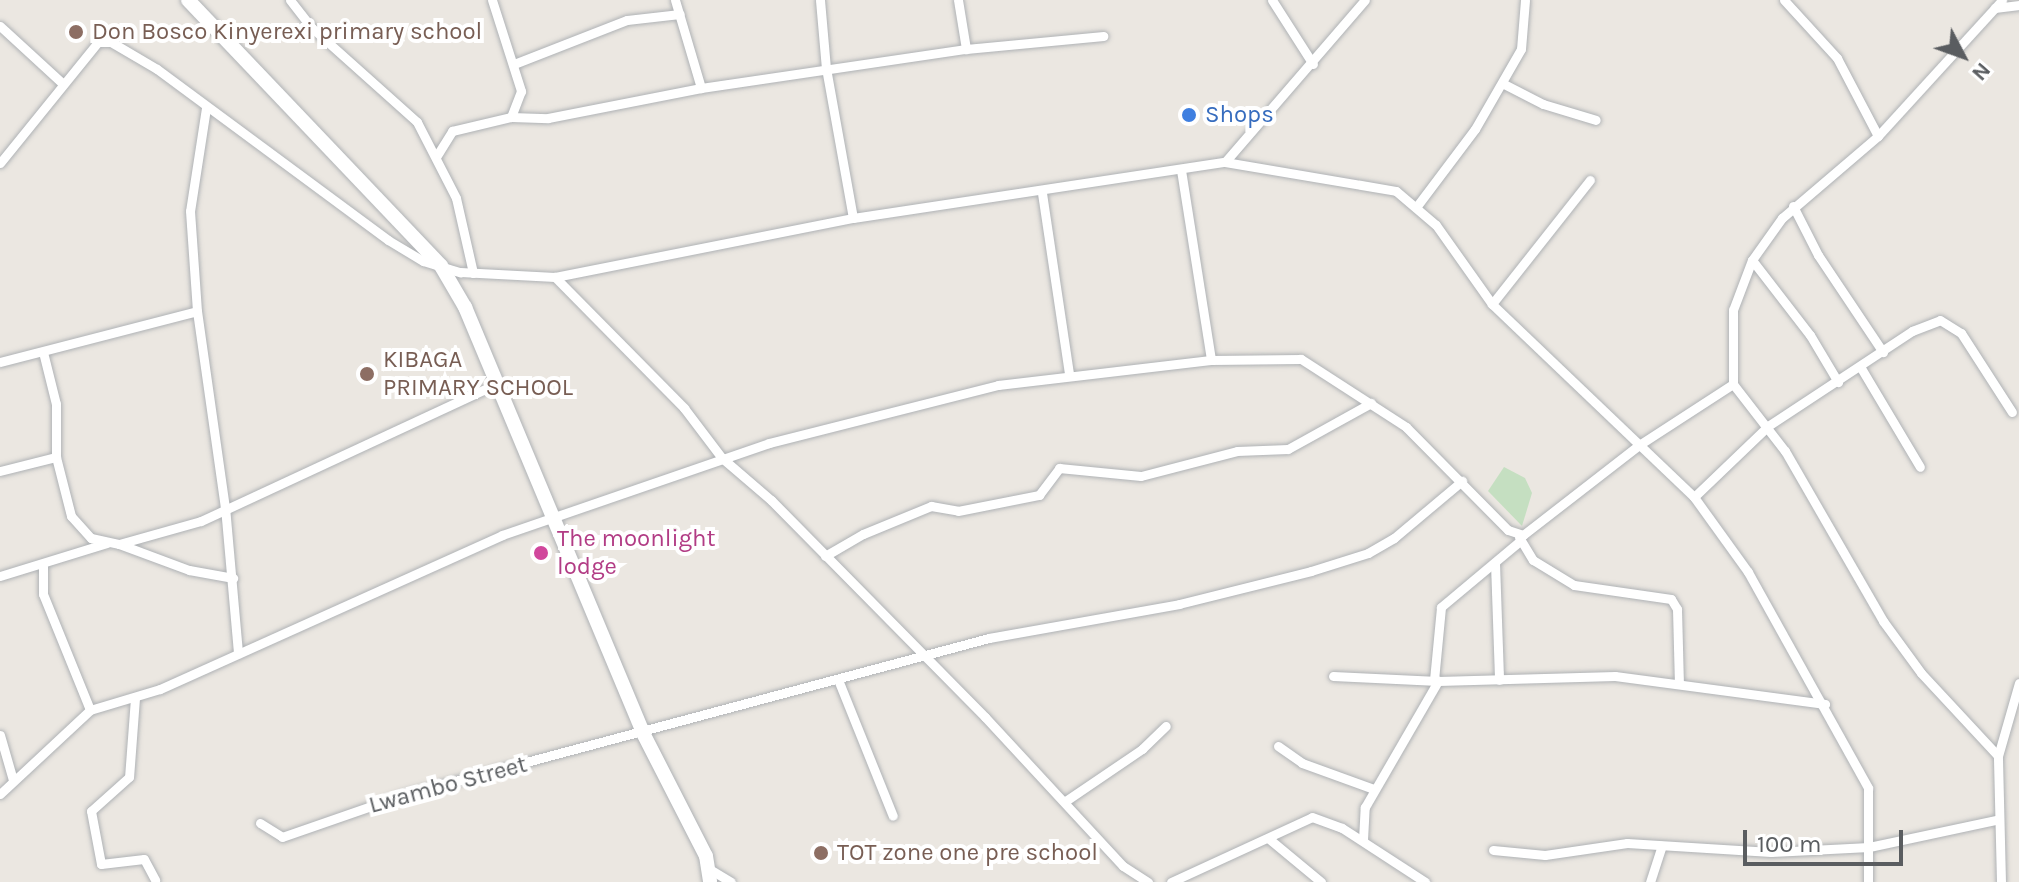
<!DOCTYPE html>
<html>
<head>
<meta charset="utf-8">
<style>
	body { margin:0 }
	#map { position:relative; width:2019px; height:882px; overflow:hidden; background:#ebe7e1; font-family:Karla,sans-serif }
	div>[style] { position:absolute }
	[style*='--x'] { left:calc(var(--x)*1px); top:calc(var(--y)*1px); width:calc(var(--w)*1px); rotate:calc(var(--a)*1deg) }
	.green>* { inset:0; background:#c5dfc1 }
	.roads { filter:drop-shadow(0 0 2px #afb2b5) drop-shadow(0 0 2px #afb2b5) }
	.street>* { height:9px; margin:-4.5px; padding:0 4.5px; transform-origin:4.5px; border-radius:4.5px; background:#fff }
	.secondary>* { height:14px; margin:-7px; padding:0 7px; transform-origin:7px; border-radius:7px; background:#fff }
	.dots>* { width:22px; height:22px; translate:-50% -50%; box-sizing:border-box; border:4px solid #fff; border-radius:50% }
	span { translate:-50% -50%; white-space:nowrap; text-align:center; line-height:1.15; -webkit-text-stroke:8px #fff; paint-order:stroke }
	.education-label { font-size:24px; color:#785e54 }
	.left { translate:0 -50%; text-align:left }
	.shop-label { font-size:24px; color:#366cbe }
	.hotel-label { font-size:24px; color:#b23c85 }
	.street-label { font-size:24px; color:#5a5d60 }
	.north { position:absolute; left:1923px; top:16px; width:80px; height:80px; -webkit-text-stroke:6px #fff; paint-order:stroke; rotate:131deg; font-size:22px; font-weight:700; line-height:32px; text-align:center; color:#5a5d60 }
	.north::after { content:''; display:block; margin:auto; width:28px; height:36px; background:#5a5d60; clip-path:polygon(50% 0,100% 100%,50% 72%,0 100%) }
	.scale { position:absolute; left:1743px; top:830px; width:160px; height:36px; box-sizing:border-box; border:4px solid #5a5d60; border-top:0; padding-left:10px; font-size:24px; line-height:28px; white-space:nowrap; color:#5a5d60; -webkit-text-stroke:6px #fff; paint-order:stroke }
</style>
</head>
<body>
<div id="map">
	<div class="green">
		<div style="clip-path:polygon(1504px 467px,1525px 478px,1532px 493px,1522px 526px,1488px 491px)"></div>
	</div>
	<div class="roads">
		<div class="street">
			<div style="--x:290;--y:0;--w:36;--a:52"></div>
			<div style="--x:312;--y:28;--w:141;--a:41.8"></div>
			<div style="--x:417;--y:122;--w:85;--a:62.8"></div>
			<div style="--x:456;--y:198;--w:77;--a:77.2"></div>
			<div style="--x:492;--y:0;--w:96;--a:72.3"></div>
			<div style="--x:521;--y:91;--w:28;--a:111"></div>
			<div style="--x:675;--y:0;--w:92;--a:73.5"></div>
			<div style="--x:820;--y:0;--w:68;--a:85"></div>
			<div style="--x:826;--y:68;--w:152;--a:79.8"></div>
			<div style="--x:958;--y:0;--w:50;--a:80.7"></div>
			<div style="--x:1272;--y:0;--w:76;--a:57.4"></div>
			<div style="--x:1784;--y:0;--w:79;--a:47.6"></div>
			<div style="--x:1837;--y:58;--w:88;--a:62.3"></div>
			<div style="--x:1995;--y:8;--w:24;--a:-7"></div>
			<div style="--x:0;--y:26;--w:83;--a:42.6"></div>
			<div style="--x:514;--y:64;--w:121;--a:-21.3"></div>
			<div style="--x:627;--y:20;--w:53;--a:-6.5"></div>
			<div style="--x:1502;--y:83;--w:46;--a:27.1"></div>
			<div style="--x:1543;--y:104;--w:55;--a:16.8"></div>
			<div style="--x:206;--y:108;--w:104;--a:98.8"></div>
			<div style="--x:190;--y:211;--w:100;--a:86"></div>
			<div style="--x:197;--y:311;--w:198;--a:81.9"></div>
			<div style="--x:225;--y:507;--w:147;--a:84.9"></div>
			<div style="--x:436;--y:157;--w:31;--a:-58"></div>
			<div style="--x:452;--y:131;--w:61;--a:-13.3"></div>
			<div style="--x:511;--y:117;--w:37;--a:2"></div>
			<div style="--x:548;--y:118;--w:156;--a:-11.1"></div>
			<div style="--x:701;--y:88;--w:268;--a:-8.4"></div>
			<div style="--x:966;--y:49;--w:138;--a:-5.4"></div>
			<div style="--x:1225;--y:162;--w:214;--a:-49.2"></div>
			<div style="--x:0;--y:163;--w:156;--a:-51"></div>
			<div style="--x:98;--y:42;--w:13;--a:0"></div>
			<div style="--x:111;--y:42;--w:53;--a:30.4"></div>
			<div style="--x:157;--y:69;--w:287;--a:36.5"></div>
			<div style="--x:388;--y:240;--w:41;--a:31"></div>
			<div style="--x:423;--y:261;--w:39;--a:17"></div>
			<div style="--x:460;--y:272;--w:95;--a:3"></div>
			<div style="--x:555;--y:277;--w:304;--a:-11.2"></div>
			<div style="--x:853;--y:218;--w:376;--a:-8.6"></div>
			<div style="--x:1225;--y:162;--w:173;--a:9.6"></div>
			<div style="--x:1396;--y:191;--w:52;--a:40.4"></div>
			<div style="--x:1436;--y:225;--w:97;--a:54.7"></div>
			<div style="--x:1492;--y:304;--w:279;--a:43.7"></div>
			<div style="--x:1694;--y:497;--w:92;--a:54.2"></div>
			<div style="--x:1748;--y:572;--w:247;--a:60.9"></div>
			<div style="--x:1868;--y:788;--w:94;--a:90"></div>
			<div style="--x:1181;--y:170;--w:192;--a:81"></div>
			<div style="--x:1042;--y:193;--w:183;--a:81.5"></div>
			<div style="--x:1417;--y:206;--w:96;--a:-53"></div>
			<div style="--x:1475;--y:129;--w:92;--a:-60.1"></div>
			<div style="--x:1521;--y:49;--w:49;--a:-85.3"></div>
			<div style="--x:1793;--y:206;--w:55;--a:63"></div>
			<div style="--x:1818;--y:255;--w:117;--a:56.2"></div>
			<div style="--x:1752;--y:260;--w:95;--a:52.3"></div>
			<div style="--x:1810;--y:335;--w:55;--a:59.2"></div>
			<div style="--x:555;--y:277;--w:184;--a:45.4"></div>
			<div style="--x:684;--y:408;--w:63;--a:52.8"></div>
			<div style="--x:722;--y:458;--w:65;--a:40.6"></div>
			<div style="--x:771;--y:500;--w:305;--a:45.4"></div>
			<div style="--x:985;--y:717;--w:203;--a:47.2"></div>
			<div style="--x:1123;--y:866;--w:30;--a:33"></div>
			<div style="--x:1492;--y:304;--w:158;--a:-51.7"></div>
			<div style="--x:43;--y:352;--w:54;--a:76"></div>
			<div style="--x:56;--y:404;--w:53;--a:90"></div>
			<div style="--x:56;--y:457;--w:61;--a:75.7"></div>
			<div style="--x:71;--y:516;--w:30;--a:48"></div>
			<div style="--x:91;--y:538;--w:29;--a:12"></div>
			<div style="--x:119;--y:544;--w:85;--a:-15.7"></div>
			<div style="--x:201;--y:521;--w:327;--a:-24.9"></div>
			<div style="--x:0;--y:362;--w:203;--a:-14.5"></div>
			<div style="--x:1861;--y:368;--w:115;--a:59.2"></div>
			<div style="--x:1733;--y:384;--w:85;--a:52.2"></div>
			<div style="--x:1785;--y:451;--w:196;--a:60"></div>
			<div style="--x:1883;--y:621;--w:64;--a:53.8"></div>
			<div style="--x:1921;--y:673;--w:113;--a:47.1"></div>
			<div style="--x:0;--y:471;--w:58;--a:-14"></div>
			<div style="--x:1694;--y:497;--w:103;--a:-43.8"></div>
			<div style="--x:1768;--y:426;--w:173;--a:-33.4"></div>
			<div style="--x:1912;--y:331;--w:30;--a:-21"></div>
			<div style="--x:1940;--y:320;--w:25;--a:32"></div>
			<div style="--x:1961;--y:333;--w:94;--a:57.2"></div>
			<div style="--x:1519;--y:537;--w:27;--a:59"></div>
			<div style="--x:1533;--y:560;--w:48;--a:31.4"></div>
			<div style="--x:1574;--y:585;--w:98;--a:8.2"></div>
			<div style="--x:1671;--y:599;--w:12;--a:59"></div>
			<div style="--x:1677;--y:609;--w:75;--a:88.5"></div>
			<div style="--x:119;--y:544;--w:75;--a:20.4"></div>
			<div style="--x:189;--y:570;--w:45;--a:10.3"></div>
			<div style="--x:825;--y:556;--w:44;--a:-30.1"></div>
			<div style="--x:863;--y:534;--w:74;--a:-22.4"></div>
			<div style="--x:931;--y:506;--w:27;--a:10"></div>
			<div style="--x:958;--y:511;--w:83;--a:-11.2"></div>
			<div style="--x:1039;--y:495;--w:34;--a:-53"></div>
			<div style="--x:1059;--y:468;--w:82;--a:5.6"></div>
			<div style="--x:1141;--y:476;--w:99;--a:-14.6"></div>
			<div style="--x:1237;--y:451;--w:51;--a:-2.2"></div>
			<div style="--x:1288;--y:449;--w:95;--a:-29"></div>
			<div style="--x:1495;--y:563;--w:117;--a:88"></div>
			<div style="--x:43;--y:566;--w:28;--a:90"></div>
			<div style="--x:43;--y:594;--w:125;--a:67.9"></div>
			<div style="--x:0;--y:576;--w:112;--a:-17.1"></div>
			<div style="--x:1333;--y:676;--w:105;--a:2.7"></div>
			<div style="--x:1434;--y:680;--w:73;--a:-84.5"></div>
			<div style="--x:1441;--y:607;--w:103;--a:-39.9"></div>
			<div style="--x:839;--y:682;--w:144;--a:68.1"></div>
			<div style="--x:135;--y:698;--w:79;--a:94.3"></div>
			<div style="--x:129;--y:777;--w:51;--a:138.2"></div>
			<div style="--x:91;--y:811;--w:54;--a:79.3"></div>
			<div style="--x:101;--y:864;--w:43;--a:-6.6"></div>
			<div style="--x:144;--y:859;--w:24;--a:62"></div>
			<div style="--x:0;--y:735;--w:47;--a:73.9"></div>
			<div style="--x:1278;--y:746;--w:29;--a:35"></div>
			<div style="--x:1302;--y:763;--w:77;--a:19.9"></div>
			<div style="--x:0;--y:794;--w:123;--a:-43"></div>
			<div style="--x:90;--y:710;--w:73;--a:-16.7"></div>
			<div style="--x:160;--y:689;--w:375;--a:-24.2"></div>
			<div style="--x:502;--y:535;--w:282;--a:-19"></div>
			<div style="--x:769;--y:443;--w:236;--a:-14.2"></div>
			<div style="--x:998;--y:385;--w:214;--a:-6.7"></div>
			<div style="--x:1211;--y:360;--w:90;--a:-0.6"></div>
			<div style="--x:1301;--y:359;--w:125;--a:32.9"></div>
			<div style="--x:1406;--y:427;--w:145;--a:45.3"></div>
			<div style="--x:1508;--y:530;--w:16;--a:18"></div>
			<div style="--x:1523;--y:535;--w:147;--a:-37.8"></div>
			<div style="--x:1639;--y:445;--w:112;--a:-33"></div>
			<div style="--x:1733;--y:384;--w:74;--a:-90"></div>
			<div style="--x:1733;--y:310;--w:53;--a:-69.2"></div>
			<div style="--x:1752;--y:260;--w:52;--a:-54.5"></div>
			<div style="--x:1782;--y:218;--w:126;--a:-40.5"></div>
			<div style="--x:1878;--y:136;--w:184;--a:-47.6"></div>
			<div style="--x:1067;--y:800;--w:91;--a:-34.2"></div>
			<div style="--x:1142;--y:749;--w:33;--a:-44"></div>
			<div style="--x:260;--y:823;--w:26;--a:32"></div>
			<div style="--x:282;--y:837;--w:128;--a:-19.1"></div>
			<div style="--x:403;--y:795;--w:607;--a:-15"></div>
			<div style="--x:989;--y:638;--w:193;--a:-10.1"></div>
			<div style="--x:1179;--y:604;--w:136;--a:-14"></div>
			<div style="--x:1311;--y:571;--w:60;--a:-17.5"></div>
			<div style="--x:1368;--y:553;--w:30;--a:-30"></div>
			<div style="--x:1394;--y:538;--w:89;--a:-40"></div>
			<div style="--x:1268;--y:838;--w:69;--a:39.7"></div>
			<div style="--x:1363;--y:840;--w:33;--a:-87"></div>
			<div style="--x:1365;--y:807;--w:146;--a:-59.9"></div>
			<div style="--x:1438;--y:681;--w:177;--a:-1.6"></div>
			<div style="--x:1615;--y:676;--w:212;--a:7.6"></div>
			<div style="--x:1493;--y:850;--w:52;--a:5.5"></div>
			<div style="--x:1545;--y:855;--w:83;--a:-8.3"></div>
			<div style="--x:1627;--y:843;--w:144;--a:3.6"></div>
			<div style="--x:1771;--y:852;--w:98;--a:-2.9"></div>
			<div style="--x:1869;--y:847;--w:130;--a:-12"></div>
			<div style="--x:711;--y:870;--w:23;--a:31"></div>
			<div style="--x:1171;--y:882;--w:155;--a:-24.7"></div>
			<div style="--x:1312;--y:817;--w:32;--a:20"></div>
			<div style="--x:1342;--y:828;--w:99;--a:33"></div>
			<div style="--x:1650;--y:882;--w:38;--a:-72"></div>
			<div style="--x:2001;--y:882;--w:126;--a:-91.4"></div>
			<div style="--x:1998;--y:756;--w:76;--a:-74"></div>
		</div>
		<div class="secondary">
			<div style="--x:188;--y:0;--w:367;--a:46.4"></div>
			<div style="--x:441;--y:266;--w:48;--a:59.7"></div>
			<div style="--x:465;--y:307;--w:462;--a:67.3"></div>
			<div style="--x:643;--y:733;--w:138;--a:62.9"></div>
			<div style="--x:706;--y:856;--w:26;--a:81"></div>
		</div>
	</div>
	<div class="dots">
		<div style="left:76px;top:32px;background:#8d6e63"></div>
		<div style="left:1189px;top:115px;background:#3f7fe0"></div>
		<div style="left:367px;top:374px;background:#8d6e63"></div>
		<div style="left:541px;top:553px;background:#d1479c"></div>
		<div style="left:821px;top:853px;background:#8d6e63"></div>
	</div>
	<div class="education-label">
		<span class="left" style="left:92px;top:32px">Don Bosco Kinyerexi primary school</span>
		<span class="left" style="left:383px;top:374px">KIBAGA<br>PRIMARY SCHOOL</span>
		<span class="left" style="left:837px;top:853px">TOT zone one pre school</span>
	</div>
	<div class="shop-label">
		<span class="left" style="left:1205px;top:115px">Shops</span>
	</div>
	<div class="hotel-label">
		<span class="left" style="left:557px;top:553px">The moonlight<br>lodge</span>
	</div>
	<div class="street-label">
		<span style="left:448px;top:785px;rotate:-15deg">Lwambo Street</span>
	</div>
	<div class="north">N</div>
	<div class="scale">100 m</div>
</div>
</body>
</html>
